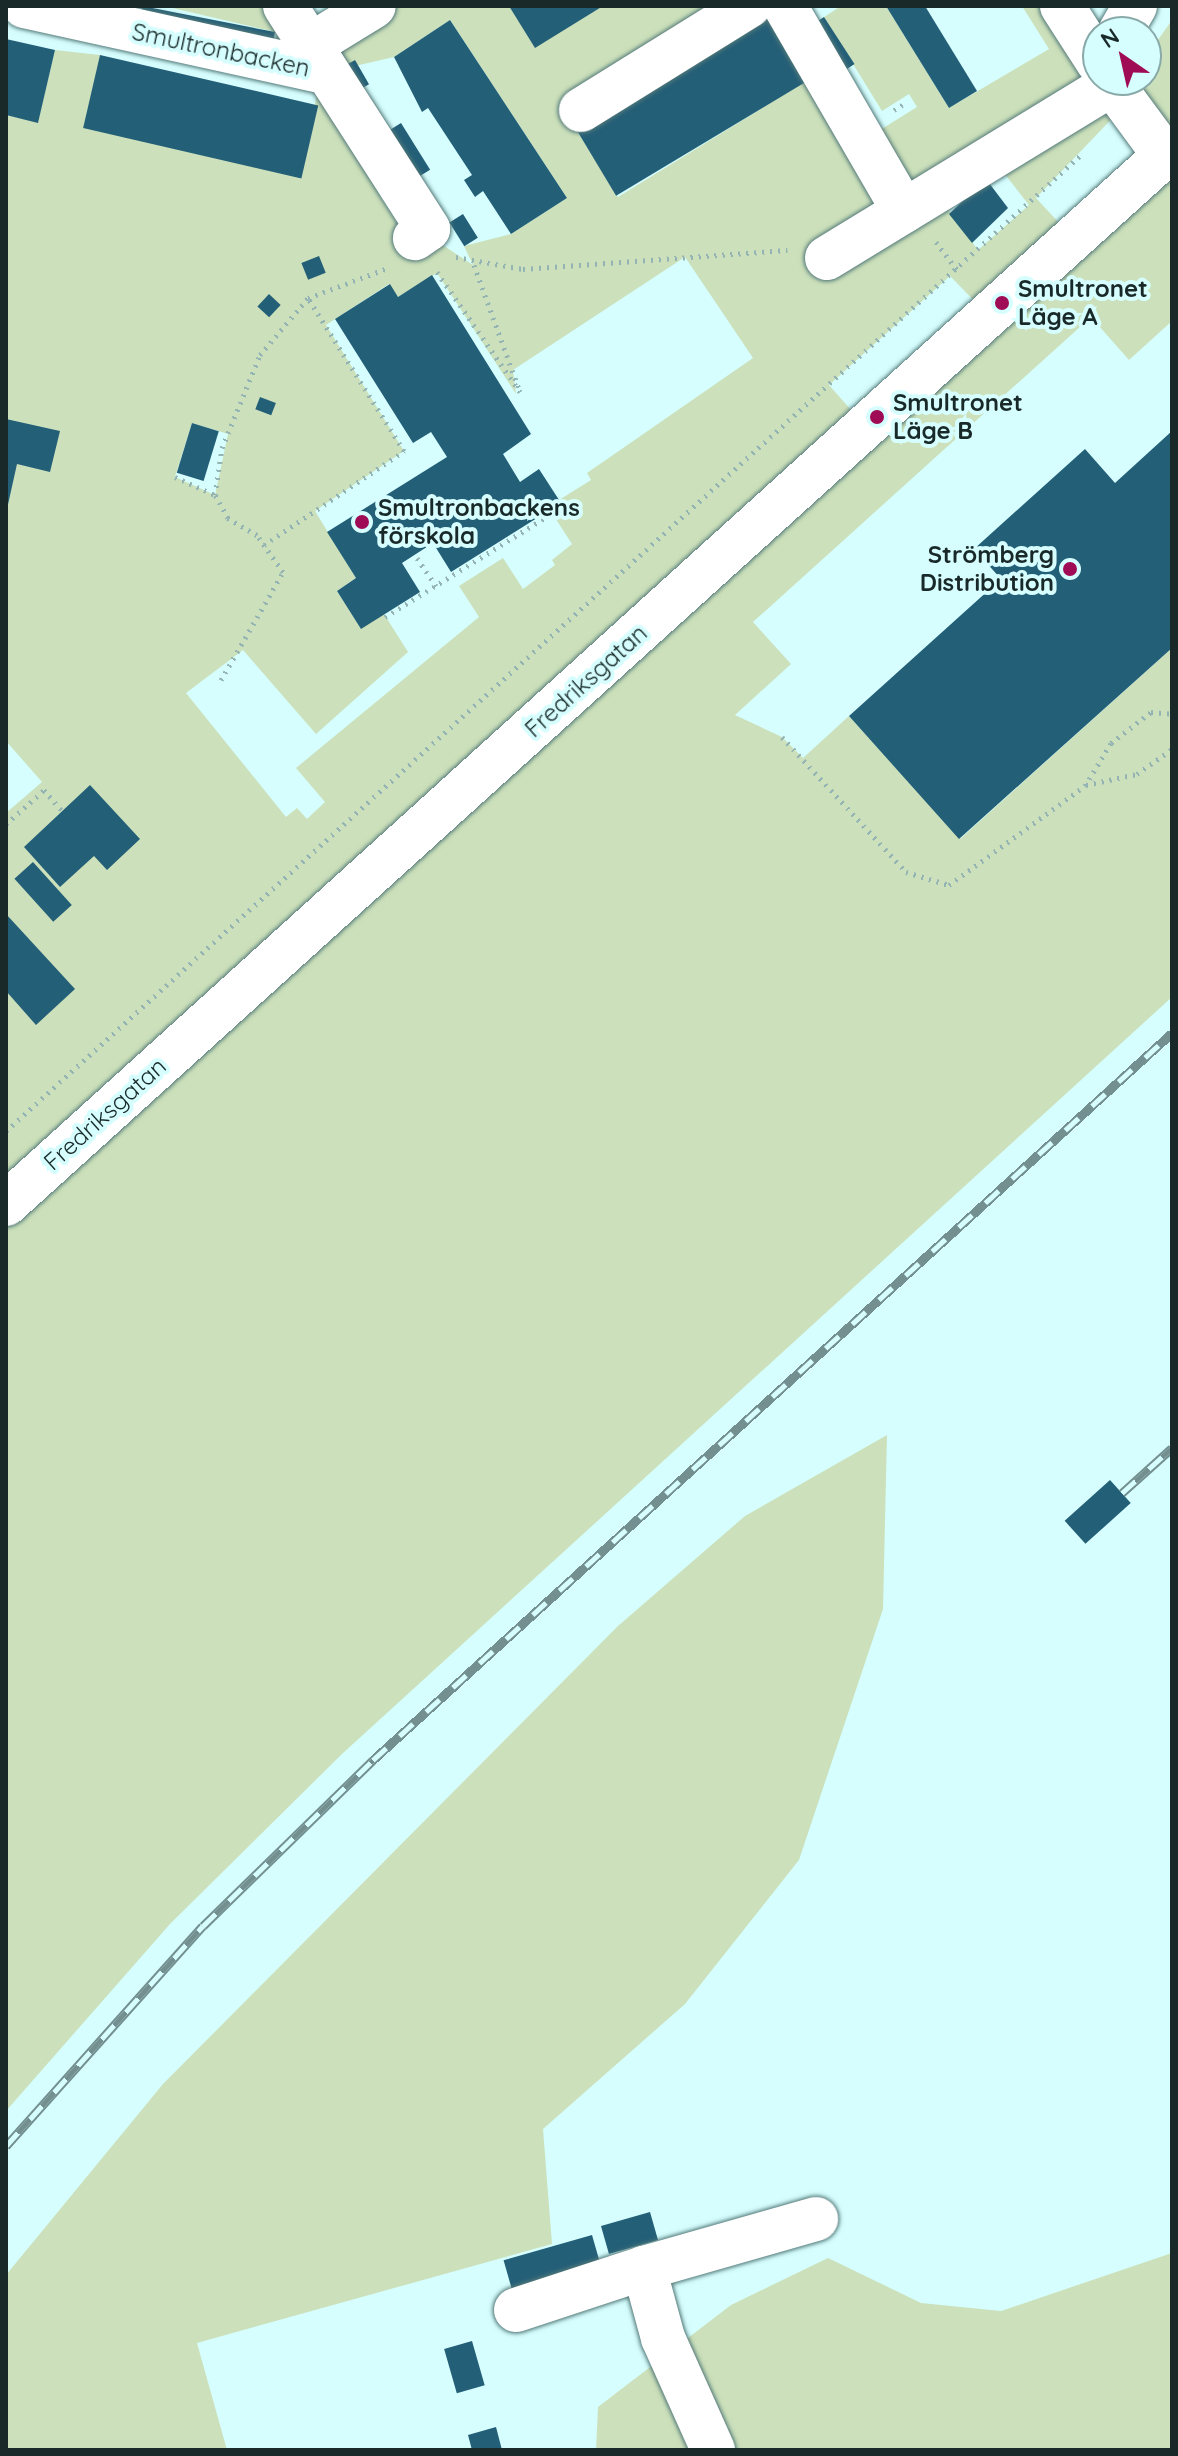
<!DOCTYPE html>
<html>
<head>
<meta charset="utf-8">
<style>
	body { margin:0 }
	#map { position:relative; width:1178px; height:2456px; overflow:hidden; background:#d6fefe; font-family:Quicksand,sans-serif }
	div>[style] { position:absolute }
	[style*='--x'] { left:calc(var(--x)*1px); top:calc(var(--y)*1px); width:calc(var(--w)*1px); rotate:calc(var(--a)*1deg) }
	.green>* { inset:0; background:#cce1bb }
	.building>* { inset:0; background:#245f78; transform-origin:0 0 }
	.path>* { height:5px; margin-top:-2.5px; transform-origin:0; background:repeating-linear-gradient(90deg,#94b3b3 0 2px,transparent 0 8px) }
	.roads { filter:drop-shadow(0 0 2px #547979) drop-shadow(0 0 2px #547979) }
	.minor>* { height:44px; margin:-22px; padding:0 22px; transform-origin:22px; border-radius:22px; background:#fff }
	.rail>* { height:9px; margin-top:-4.5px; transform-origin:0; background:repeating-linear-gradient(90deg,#d6fefe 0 18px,#738f8f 0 36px); box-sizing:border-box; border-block:2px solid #738f8f }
	.dots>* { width:22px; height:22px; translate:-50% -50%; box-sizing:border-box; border:4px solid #d6fefe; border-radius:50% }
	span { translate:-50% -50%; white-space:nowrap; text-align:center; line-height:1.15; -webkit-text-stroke:8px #d6fefe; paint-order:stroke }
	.street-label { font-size:24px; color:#192929 }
	.poi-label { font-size:24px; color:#192929; font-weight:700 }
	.left { translate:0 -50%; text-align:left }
	.right { translate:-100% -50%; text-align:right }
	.frame { position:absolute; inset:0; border:8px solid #192929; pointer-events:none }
	.north { position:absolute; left:1082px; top:16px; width:80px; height:80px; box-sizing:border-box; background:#d6fefe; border:2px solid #8aa9a9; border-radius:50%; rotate:326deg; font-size:22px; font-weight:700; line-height:32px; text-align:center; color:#192929 }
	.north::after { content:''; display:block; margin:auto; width:28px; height:36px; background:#9f0b54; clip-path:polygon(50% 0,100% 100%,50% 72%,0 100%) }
</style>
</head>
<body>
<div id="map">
	<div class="green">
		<div style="clip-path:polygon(164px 6px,285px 6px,293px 18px,275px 32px)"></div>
		<div style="clip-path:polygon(evenodd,374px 6px,749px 6px,579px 134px,618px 197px,808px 80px,864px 140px,917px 107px,909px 94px,882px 111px,824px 17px,841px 6px,886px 6px,949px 108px,1049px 49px,1022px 6px,1062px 6px,1134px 80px,1146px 80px,1146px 57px,1172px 20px,1172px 321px,1129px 360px,1091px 317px,753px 622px,791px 664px,735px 715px,782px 737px,803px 758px,849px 716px,960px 839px,1172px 648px,1172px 997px,342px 1754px,170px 1924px,6px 2111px,6px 813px,42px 782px,6px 741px,6px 115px,38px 122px,55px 50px,100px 55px,301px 179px,321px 72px,374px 6px,450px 20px,567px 198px,511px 234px,464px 246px,473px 265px,438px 242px,420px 257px,381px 198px,342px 69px,394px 57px,450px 20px,374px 6px,1125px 105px,1165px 156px,1087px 253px,1036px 198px,1125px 105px,374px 6px,1000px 168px,1029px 205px,978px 250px,935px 192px,1000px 168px,374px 6px,685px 257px,753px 358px,587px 473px,591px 480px,559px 500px,550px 510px,572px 544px,552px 560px,555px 565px,523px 589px,503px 558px,459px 586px,479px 617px,296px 768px,325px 802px,307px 819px,297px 808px,286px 817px,186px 693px,243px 650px,316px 734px,408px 652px,384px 614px,361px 628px,337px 591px,356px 578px,315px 511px,404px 451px,326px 325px,389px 284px,398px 297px,437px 273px,516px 394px,513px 370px,685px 257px,374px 6px,950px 276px,989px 316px,867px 428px,829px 385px,950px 276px,374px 6px,192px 423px,228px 434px,215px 495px,175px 477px,192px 423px)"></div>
		<div style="clip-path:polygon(887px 1435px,883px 1609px,799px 1860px,685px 2004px,543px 2129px,552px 2244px,197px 2343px,227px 2450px,6px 2450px,6px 2275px,163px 2084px,618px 1626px,745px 1516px)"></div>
		<div style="clip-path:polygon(1172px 2253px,1172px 2450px,596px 2450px,598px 2407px,731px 2305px,828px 2258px,921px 2303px,1001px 2311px)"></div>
	</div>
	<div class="building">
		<div style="clip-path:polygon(142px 6px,275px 32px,272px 48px,140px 17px)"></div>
		<div style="clip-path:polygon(509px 6px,603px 6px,535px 48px)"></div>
		<div style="clip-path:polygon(886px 6px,925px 6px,977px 91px,949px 108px)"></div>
		<div style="left:770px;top:17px;width:74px;height:224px;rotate:59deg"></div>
		<div style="left:824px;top:17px;width:56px;height:15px;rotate:57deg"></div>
		<div style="clip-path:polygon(450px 20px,567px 198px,511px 234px,483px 191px,475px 197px,464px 180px,472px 175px,428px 108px,422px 112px,394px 57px)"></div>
		<div style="clip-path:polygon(6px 39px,55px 50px,38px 123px,6px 115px)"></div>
		<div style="left:100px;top:55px;width:224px;height:75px;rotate:13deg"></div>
		<div style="left:355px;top:60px;width:28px;height:16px;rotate:60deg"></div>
		<div style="left:401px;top:123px;width:55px;height:16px;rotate:58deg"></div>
		<div style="clip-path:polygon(986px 179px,1008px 208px,972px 243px,949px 214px)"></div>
		<div style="left:463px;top:214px;width:28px;height:16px;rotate:58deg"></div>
		<div style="left:319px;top:256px;width:18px;height:19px;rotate:68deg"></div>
		<div style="clip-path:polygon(432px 275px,531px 434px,503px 454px,520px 482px,539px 469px,561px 503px,451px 572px,433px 543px,402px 563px,420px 592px,361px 629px,337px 591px,356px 578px,327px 532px,447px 457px,431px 432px,413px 443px,335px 319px,390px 284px,398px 297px)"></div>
		<div style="left:269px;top:294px;width:16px;height:17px;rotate:43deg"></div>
		<div style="left:260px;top:397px;width:17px;height:13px;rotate:21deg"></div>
		<div style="clip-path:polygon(6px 419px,60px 431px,50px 472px,17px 464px,7px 509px)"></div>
		<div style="left:192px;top:423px;width:28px;height:52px;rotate:17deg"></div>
		<div style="clip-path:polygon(1172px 431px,1172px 648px,959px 839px,849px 716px,1001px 579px,974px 549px,1085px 449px,1115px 483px)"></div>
		<div style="clip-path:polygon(90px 785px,140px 839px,107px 870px,94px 856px,60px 887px,24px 847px)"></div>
		<div style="left:33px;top:862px;width:58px;height:25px;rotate:48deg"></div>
		<div style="clip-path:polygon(6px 914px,75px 989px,36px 1025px,6px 991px)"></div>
		<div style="left:1110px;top:1480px;width:31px;height:61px;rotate:48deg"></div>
		<div style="left:650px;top:2212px;width:29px;height:51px;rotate:74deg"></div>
		<div style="left:592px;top:2235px;width:33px;height:92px;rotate:74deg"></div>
		<div style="left:472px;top:2341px;width:46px;height:29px;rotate:74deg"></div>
		<div style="clip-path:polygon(496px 2427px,502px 2450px,472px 2450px,468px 2435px)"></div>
	</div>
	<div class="path">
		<div style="--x:894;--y:110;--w:15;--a:-32"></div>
		<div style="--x:936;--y:242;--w:35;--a:53"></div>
		<div style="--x:456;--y:257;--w:68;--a:10.2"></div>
		<div style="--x:523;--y:269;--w:265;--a:-4.1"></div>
		<div style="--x:474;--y:265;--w:135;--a:70.1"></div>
		<div style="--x:437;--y:272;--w:146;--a:55.3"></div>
		<div style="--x:175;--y:477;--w:44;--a:24.2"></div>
		<div style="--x:264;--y:545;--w:169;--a:-33.9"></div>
		<div style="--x:404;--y:451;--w:181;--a:-122.1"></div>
		<div style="--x:417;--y:558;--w:34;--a:56"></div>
		<div style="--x:385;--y:617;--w:198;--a:-31.8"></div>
		<div style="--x:221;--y:680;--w:125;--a:-60.1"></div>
		<div style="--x:283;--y:572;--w:45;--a:-125.1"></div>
		<div style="--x:257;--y:535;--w:34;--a:-150"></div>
		<div style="--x:228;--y:518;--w:26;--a:-119"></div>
		<div style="--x:215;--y:495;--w:48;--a:-81.5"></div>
		<div style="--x:222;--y:448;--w:100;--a:-67.8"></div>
		<div style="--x:260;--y:355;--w:75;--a:-49.9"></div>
		<div style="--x:308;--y:298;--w:85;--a:-20.6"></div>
		<div style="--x:782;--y:737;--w:183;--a:47.4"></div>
		<div style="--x:906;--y:872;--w:45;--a:16.8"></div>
		<div style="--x:949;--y:885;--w:168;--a:-36.1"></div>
		<div style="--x:1085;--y:786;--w:50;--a:-58.8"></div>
		<div style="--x:1111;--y:743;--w:51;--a:-37.8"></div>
		<div style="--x:1151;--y:712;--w:21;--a:5"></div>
		<div style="--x:1086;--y:785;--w:52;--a:-12.2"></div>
		<div style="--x:1137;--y:774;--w:43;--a:-35.5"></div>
		<div style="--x:6;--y:824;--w:51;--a:-41.8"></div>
		<div style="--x:44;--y:790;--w:28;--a:49"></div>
		<div style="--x:6;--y:1131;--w:1452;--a:-42.24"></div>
	</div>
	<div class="roads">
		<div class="minor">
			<div style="--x:24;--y:6;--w:308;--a:12.4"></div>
			<div style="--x:285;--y:6;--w:265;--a:57.3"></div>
			<div style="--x:428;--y:229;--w:16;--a:145"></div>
			<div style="--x:785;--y:6;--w:237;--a:59.9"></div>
			<div style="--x:1062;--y:6;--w:67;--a:57.3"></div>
			<div style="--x:1120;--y:32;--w:30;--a:-60"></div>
			<div style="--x:309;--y:46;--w:76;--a:-31.6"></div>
			<div style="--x:1109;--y:80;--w:94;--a:53.6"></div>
			<div style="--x:581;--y:110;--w:198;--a:-31.8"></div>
			<div style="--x:827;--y:258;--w:334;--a:-31.4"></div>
			<div style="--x:6;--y:1204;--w:1572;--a:-42.14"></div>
			<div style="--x:644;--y:2268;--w:179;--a:-15.9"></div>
			<div style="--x:516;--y:2310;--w:135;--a:-18.2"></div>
			<div style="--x:644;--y:2268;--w:73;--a:74.8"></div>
			<div style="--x:663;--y:2338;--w:123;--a:65.9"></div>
		</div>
	</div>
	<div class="rail">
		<div style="--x:1122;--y:1493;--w:67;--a:-42"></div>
		<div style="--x:6;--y:2146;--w:295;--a:-48.2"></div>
		<div style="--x:203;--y:1926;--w:238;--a:-44.3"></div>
		<div style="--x:373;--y:1760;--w:1080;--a:-42.3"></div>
	</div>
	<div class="dots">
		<div style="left:1002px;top:303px;background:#9f0b54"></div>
		<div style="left:877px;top:417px;background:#9f0b54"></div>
		<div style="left:362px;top:522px;background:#9f0b54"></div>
		<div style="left:1070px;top:569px;background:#9f0b54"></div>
	</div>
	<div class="street-label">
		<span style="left:221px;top:50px;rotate:12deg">Smultronbacken</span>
		<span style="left:586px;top:681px;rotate:-42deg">Fredriksgatan</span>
		<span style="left:105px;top:1114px;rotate:-42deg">Fredriksgatan</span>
	</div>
	<div class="poi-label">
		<span class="left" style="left:1018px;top:303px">Smultronet<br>Läge A</span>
		<span class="left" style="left:893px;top:417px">Smultronet<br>Läge B</span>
		<span class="left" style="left:378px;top:522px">Smultronbackens<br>förskola</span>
		<span class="right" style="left:1054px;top:569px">Strömberg<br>Distribution</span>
	</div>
	<div class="frame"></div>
	<div class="north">N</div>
</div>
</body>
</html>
